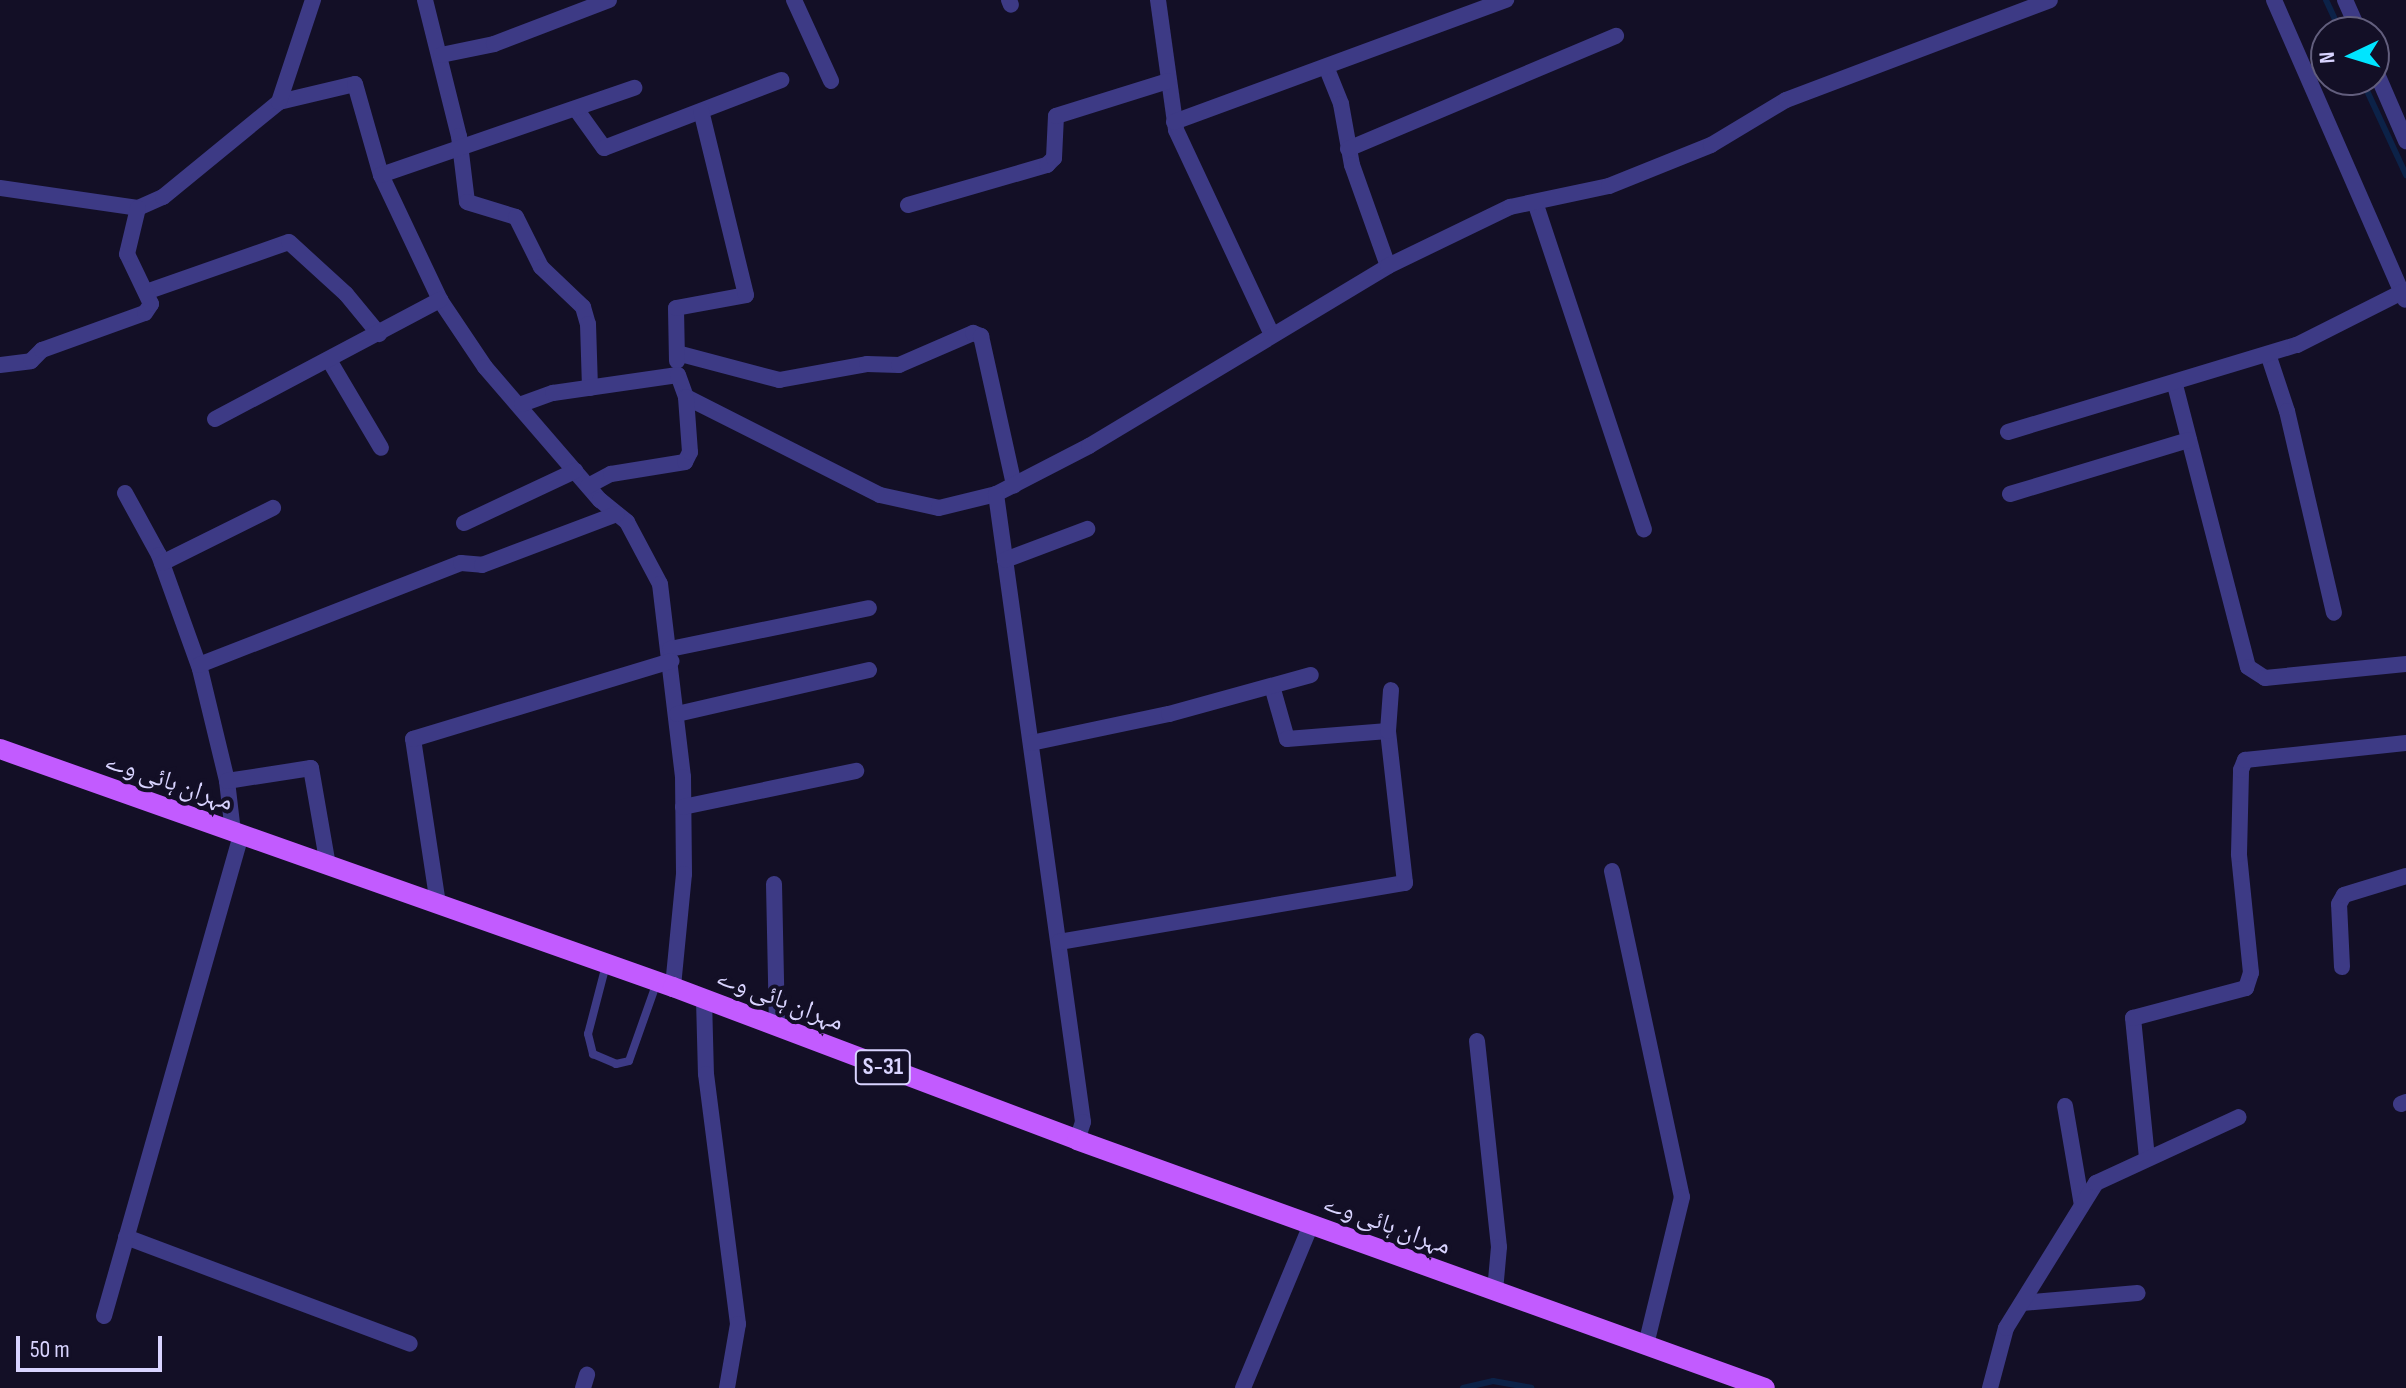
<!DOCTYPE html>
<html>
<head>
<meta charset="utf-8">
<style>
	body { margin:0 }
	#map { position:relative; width:2406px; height:1388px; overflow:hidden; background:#130f26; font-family:"Sofia Sans Condensed","Noto Naskh Arabic",sans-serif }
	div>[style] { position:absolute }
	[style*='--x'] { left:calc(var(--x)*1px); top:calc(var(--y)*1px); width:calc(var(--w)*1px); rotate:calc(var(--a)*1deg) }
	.stream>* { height:6px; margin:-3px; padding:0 3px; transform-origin:3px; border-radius:3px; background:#0c2248 }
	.service>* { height:8px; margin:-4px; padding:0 4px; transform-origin:4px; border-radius:4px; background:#3d3a85 }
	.minor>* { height:16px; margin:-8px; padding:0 8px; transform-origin:8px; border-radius:8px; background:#3d3a85 }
	.primary>* { height:20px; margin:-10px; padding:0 10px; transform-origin:10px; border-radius:10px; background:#c25bff }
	span { translate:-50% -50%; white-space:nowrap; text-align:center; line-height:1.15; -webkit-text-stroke:8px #130f26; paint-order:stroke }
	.shield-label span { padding:2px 6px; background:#130f26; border:2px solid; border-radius:6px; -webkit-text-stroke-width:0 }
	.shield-label { font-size:24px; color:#d9d4ff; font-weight:700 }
	.street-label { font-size:26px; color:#d9d4ff }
	.north { position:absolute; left:2310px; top:16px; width:80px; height:80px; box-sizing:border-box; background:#130f26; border:2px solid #625e7d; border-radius:50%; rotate:266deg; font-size:22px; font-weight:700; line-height:32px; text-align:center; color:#d9d4ff }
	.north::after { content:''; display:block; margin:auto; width:28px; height:36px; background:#00e5ff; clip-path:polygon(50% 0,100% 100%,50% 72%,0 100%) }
	.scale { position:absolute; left:16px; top:1336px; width:146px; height:36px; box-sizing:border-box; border:4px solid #d9d4ff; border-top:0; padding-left:10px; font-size:24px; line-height:28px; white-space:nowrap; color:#d9d4ff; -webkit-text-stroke:6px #130f26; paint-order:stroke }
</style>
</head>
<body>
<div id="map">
	<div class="stream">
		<div style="--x:2326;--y:0;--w:35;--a:65"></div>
		<div style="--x:2362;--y:80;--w:105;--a:65.1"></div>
		<div style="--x:1463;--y:1388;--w:31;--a:-13"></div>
		<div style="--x:1493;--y:1381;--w:39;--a:10"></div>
	</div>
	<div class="service">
		<div style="--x:606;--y:965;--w:71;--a:104.6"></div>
		<div style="--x:588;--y:1034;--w:21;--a:76"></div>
		<div style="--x:593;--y:1054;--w:25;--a:23"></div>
		<div style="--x:616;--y:1064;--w:13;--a:-13"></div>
		<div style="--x:629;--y:1061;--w:84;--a:-70.5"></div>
	</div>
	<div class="minor">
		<div style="--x:425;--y:0;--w:140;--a:76"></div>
		<div style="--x:459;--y:136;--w:66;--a:83.1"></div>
		<div style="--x:467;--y:202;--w:51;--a:17"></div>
		<div style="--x:516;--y:217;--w:56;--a:63.4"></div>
		<div style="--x:541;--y:267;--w:58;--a:43.6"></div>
		<div style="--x:583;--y:307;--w:18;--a:74"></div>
		<div style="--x:588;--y:324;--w:64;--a:88.2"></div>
		<div style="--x:794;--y:0;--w:89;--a:65.4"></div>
		<div style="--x:1009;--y:0;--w:5;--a:68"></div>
		<div style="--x:1158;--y:0;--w:131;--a:82.1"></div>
		<div style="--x:1176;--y:130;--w:226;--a:64.9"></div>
		<div style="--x:2274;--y:0;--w:327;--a:66.4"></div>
		<div style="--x:2345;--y:0;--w:35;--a:66"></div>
		<div style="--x:441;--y:55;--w:54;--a:-11.7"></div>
		<div style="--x:494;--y:44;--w:123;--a:-20.9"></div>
		<div style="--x:2374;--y:67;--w:81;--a:66.6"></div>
		<div style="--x:1327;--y:69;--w:38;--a:68"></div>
		<div style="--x:1341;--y:104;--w:62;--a:79.8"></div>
		<div style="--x:1352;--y:165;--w:107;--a:70.4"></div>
		<div style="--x:279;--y:102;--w:78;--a:-13.3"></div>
		<div style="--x:355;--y:84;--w:95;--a:74.1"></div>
		<div style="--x:381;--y:175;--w:138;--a:64.7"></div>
		<div style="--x:440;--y:300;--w:81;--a:56.1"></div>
		<div style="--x:485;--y:367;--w:176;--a:49.2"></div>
		<div style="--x:600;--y:500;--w:35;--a:39"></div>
		<div style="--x:627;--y:522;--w:70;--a:62"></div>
		<div style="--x:660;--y:584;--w:194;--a:83.2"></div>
		<div style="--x:683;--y:777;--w:97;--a:89.4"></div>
		<div style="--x:684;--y:874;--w:114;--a:95.6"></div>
		<div style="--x:576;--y:109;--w:48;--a:54.3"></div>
		<div style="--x:604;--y:148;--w:190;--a:-21"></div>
		<div style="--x:1174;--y:122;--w:354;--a:-20.2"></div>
		<div style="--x:1348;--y:149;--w:291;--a:-22.9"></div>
		<div style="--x:381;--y:175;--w:268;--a:-19"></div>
		<div style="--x:0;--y:188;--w:139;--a:8.2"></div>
		<div style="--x:138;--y:208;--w:27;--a:-24"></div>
		<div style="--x:163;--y:197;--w:150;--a:-39.3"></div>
		<div style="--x:279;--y:102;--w:108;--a:-71.6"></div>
		<div style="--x:1535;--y:202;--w:345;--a:71.6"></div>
		<div style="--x:908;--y:205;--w:145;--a:-16.1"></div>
		<div style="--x:1047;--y:165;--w:10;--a:-45"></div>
		<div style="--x:1054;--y:158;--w:42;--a:-87.3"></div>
		<div style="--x:1056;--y:116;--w:117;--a:-17.4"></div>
		<div style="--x:146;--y:292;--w:151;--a:-19.3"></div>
		<div style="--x:289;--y:242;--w:77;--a:42.4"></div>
		<div style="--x:346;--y:294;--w:52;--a:50.5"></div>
		<div style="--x:677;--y:353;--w:106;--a:14.8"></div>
		<div style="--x:779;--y:380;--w:89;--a:-10.3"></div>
		<div style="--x:867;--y:364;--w:32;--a:2"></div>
		<div style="--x:899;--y:365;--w:81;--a:-23.4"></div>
		<div style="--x:973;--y:333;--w:9;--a:21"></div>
		<div style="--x:981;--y:336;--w:153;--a:77.5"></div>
		<div style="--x:2268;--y:354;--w:60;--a:71.6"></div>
		<div style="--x:2287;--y:411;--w:207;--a:76.9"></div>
		<div style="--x:329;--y:360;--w:102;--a:59.4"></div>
		<div style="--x:677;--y:361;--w:53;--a:-91.1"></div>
		<div style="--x:676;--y:308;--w:71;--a:-10.5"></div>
		<div style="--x:746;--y:295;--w:189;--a:-103.7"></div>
		<div style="--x:0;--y:365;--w:31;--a:-7"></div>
		<div style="--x:31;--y:361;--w:16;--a:-45"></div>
		<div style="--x:42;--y:350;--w:109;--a:-19.8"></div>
		<div style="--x:145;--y:313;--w:11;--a:-56"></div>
		<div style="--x:151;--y:304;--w:55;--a:-115.6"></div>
		<div style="--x:127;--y:254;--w:47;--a:-76.6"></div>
		<div style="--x:2175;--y:385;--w:291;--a:75.5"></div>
		<div style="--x:2248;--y:667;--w:20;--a:33"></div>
		<div style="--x:2265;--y:678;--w:142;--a:-5.7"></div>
		<div style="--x:522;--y:404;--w:33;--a:-20"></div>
		<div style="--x:553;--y:393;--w:126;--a:-8.2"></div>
		<div style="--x:678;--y:375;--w:23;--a:70"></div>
		<div style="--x:686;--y:397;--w:217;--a:26.8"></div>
		<div style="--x:880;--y:495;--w:60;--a:12.4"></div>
		<div style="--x:939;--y:508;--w:59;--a:-13.8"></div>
		<div style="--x:996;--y:494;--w:105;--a:-27.3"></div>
		<div style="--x:1089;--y:446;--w:349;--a:-31"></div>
		<div style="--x:1388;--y:266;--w:136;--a:-25.8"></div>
		<div style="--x:1510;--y:207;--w:101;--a:-12"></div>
		<div style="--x:1609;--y:186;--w:110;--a:-21.9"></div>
		<div style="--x:1711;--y:145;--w:87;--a:-31"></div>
		<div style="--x:1786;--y:100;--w:282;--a:-20.7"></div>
		<div style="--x:215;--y:419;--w:255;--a:-27.9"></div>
		<div style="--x:2008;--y:432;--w:302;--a:-16.8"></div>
		<div style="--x:2297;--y:345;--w:118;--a:-26.8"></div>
		<div style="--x:588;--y:486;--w:26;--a:-28"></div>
		<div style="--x:611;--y:474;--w:75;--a:-9.2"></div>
		<div style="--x:685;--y:462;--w:11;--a:-63"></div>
		<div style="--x:690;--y:452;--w:55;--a:-94.2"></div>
		<div style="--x:125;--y:493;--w:71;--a:61.3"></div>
		<div style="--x:159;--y:555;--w:121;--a:70.2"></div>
		<div style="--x:200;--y:669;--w:115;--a:76.4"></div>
		<div style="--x:227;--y:781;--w:51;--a:83.3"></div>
		<div style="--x:996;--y:494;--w:634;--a:82.11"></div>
		<div style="--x:1083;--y:1122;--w:19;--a:108"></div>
		<div style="--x:2010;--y:494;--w:187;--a:-16.8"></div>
		<div style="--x:464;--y:523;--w:123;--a:-25.1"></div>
		<div style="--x:1005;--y:560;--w:88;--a:-20.7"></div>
		<div style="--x:162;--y:563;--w:124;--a:-26.4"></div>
		<div style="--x:670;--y:649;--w:203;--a:-11.6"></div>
		<div style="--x:199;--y:665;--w:281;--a:-21.3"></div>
		<div style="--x:461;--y:563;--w:21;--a:5"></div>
		<div style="--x:482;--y:565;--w:144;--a:-20.7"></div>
		<div style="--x:1272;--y:686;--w:55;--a:74.2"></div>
		<div style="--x:1287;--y:739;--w:101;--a:-4.5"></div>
		<div style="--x:677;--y:714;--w:197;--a:-12.9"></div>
		<div style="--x:1031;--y:743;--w:141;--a:-11.9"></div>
		<div style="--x:1169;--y:714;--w:147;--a:-15.4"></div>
		<div style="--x:227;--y:781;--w:85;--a:-8.8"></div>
		<div style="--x:311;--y:768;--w:98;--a:80.1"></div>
		<div style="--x:683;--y:807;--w:177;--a:-11.8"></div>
		<div style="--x:1612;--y:871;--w:333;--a:77.9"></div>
		<div style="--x:1682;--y:1197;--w:152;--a:103.7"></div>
		<div style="--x:774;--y:884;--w:142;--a:88.8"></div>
		<div style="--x:438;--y:904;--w:167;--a:-98.6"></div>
		<div style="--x:413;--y:739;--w:270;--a:-16.8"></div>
		<div style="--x:1059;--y:942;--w:351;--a:-9.7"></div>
		<div style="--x:1405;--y:883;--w:153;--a:-96.4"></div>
		<div style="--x:1388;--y:731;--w:41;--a:-85.8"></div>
		<div style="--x:2342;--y:967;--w:63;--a:-92.7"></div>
		<div style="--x:2339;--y:904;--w:10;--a:-61"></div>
		<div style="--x:2344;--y:895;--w:65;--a:-17"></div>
		<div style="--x:704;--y:999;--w:75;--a:88.5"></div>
		<div style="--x:706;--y:1074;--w:252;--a:82.7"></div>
		<div style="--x:738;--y:1324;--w:65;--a:99.8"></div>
		<div style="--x:1477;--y:1041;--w:207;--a:83.9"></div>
		<div style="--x:1499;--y:1247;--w:44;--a:95.2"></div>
		<div style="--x:2401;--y:1104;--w:5;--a:-22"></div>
		<div style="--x:2065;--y:1106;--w:100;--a:80.3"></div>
		<div style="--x:2147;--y:1158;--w:141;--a:-95.7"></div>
		<div style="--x:2133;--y:1018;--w:117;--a:-14.9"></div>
		<div style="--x:2246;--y:988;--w:16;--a:-72"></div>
		<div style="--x:2251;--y:973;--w:120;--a:-95.8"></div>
		<div style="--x:2239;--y:854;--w:84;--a:-88.6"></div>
		<div style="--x:2241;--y:770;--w:11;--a:-68"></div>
		<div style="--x:2245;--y:760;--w:162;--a:-6"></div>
		<div style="--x:126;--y:1237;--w:303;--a:20.6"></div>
		<div style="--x:2022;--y:1303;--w:116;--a:-4.9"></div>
		<div style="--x:104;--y:1316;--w:500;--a:-74.1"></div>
		<div style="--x:583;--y:1388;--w:14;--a:-73"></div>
		<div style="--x:1243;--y:1388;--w:177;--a:-67.4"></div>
		<div style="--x:1990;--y:1388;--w:62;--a:-75.1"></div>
		<div style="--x:2006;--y:1328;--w:171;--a:-58.2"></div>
		<div style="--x:2096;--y:1183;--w:157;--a:-24.8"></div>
	</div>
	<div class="primary">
		<div style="--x:0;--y:749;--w:714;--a:19.48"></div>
		<div style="--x:673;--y:987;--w:432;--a:20.7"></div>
		<div style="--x:1077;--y:1140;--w:731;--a:19.82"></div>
	</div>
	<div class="shield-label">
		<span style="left:883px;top:1067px">S-31</span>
	</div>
	<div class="street-label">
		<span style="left:169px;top:782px;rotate:19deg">مہران ہائی وے</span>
		<span style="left:780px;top:1000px;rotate:21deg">مہران ہائی وے</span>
		<span style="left:1387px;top:1225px;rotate:20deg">مہران ہائی وے</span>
	</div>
	<div class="north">N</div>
	<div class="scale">50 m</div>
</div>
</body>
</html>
